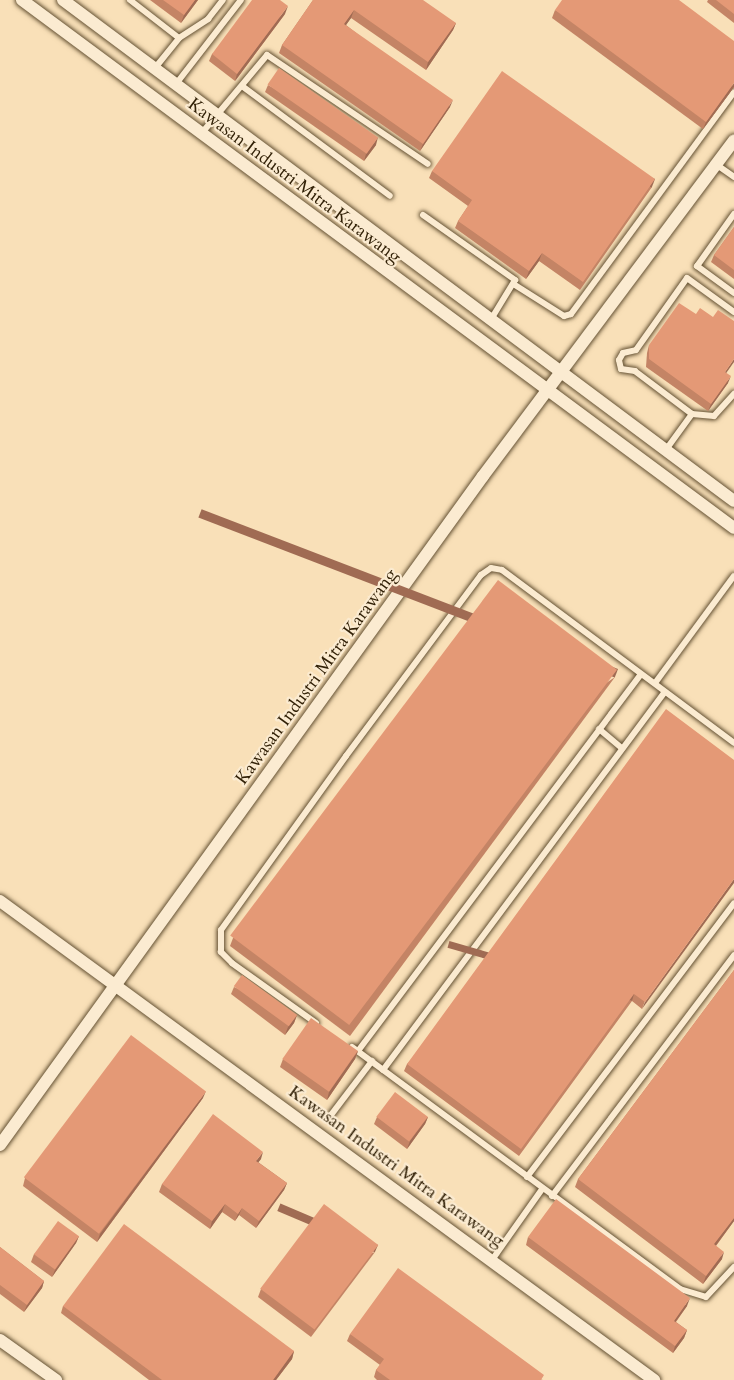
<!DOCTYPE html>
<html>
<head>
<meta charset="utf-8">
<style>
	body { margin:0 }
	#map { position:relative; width:734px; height:1380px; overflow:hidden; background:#f9e0b8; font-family:Cardo,serif }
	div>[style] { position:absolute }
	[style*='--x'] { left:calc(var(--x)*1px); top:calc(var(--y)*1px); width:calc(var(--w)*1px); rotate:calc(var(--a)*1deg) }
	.roads { filter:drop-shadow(0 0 2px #645133) drop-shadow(0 0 2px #645133) }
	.service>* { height:6px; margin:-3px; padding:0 3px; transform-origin:3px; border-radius:3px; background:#fbebd1 }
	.minor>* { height:12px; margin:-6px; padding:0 6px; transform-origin:6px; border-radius:6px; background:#fbebd1 }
	.wall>* { inset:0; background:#c48465 }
	.shaded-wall>* { inset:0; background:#a06b53; transform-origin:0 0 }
	.building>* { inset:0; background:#e49976; transform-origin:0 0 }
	span { translate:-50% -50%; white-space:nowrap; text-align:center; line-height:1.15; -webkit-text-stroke:4.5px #fbebd1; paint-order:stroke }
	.street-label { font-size:18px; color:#322107 }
</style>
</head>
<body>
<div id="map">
	<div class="roads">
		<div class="service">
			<div style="--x:130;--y:0;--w:62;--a:37.8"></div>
			<div style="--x:155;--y:68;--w:38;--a:-51"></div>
			<div style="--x:179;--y:38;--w:35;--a:-33"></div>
			<div style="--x:208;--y:19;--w:24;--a:-52"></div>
			<div style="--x:176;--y:84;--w:106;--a:-52.3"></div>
			<div style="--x:242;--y:86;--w:184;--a:36.6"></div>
			<div style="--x:201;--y:134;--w:103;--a:-50.1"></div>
			<div style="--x:267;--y:55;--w:194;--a:34.1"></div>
			<div style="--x:717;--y:165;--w:21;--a:35"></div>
			<div style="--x:734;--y:214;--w:64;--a:125.4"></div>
			<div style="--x:697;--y:266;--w:46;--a:36.1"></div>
			<div style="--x:423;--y:215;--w:113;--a:35.2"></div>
			<div style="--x:515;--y:280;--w:48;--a:121.4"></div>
			<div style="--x:515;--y:285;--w:58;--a:32.3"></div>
			<div style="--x:564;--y:316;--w:7;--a:-16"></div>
			<div style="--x:571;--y:314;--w:275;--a:-53.7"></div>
			<div style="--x:692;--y:414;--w:71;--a:-143"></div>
			<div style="--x:635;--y:371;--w:14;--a:-172"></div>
			<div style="--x:621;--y:369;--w:9;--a:-103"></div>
			<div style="--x:619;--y:360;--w:8;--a:-60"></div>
			<div style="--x:623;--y:353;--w:13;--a:-13"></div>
			<div style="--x:636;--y:350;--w:88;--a:-54.7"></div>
			<div style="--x:687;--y:278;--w:58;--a:35.9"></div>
			<div style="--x:665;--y:451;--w:46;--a:-53.9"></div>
			<div style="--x:692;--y:414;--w:22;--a:5"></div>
			<div style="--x:714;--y:416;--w:30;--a:-48"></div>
			<div style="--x:655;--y:683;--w:133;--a:-53.6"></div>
			<div style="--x:599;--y:729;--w:30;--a:40"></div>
			<div style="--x:316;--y:1023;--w:103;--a:-144.5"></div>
			<div style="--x:232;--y:963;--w:16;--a:-135"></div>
			<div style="--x:221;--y:952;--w:22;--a:-90"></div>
			<div style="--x:221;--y:930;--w:214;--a:-54.3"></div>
			<div style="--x:346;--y:756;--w:226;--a:-53.3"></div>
			<div style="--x:481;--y:575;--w:12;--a:-35"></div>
			<div style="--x:491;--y:568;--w:11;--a:10"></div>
			<div style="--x:502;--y:570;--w:289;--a:36.7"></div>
			<div style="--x:352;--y:1047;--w:408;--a:36.4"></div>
			<div style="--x:680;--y:1289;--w:27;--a:17"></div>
			<div style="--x:706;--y:1297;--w:41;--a:-47"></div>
			<div style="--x:358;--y:1051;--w:471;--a:-53.1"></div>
			<div style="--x:383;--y:1070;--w:470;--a:-53.3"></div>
			<div style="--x:331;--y:1115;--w:68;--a:-52.8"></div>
			<div style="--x:527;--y:1177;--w:343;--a:-52.9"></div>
			<div style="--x:552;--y:1196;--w:302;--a:-52.9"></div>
			<div style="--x:492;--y:1260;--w:87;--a:-54.8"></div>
		</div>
		<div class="minor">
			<div style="--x:22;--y:0;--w:886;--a:36.56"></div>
			<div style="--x:63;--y:0;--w:837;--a:36.75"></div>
			<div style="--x:0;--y:901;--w:811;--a:36.22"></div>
			<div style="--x:0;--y:1145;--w:825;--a:-54.17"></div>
			<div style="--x:483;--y:476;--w:419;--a:-53.2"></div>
			<div style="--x:0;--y:1340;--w:69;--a:35.5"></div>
		</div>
	</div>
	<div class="wall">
		<div style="clip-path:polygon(150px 0,198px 0,181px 23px)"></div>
		<div style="clip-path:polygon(313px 0,456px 23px,453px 30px,426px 70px,351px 18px,346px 25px,450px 107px,420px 151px,279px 53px,282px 45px)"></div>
		<div style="clip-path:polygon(708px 0,734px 0,734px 23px,707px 2px)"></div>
		<div style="clip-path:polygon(555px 10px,734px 87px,703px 129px,552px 18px)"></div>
		<div style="clip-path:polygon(285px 14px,235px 81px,209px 61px,212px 54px)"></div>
		<div style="clip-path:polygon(268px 85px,376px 145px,364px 161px,265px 92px)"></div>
		<div style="clip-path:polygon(432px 171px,652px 187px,580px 290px,539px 261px,526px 279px,455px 228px,458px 221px,468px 206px,429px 178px)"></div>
		<div style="clip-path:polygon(734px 227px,734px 279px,711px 262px,714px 255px)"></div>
		<div style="clip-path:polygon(649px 345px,726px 373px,728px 383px,708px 411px,646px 367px,647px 353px)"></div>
		<div style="clip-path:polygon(615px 677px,350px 1036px,230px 946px,233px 938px)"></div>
		<div style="clip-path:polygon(734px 760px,642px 1009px,632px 1001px,519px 1156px,404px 1071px,407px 1064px)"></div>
		<div style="clip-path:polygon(734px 970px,734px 1221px,716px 1246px,722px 1259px,703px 1284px,575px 1187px,578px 1179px)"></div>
		<div style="clip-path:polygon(234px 987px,297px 1015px,294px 1023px,285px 1035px,231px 994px)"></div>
		<div style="clip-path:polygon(358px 1051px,355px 1059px,327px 1100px,280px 1067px,283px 1059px)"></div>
		<div style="clip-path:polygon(203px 1098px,97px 1242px,23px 1186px,25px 1178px)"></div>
		<div style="clip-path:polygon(377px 1117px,428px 1117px,425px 1124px,407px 1149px,374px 1124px)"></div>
		<div style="clip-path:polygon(261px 1159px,258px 1162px,287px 1183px,284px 1190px,256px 1228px,239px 1215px,235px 1221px,222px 1212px,210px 1229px,159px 1192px,162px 1184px)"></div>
		<div style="clip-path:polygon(79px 1236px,76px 1243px,52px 1277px,31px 1262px,34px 1254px)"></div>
		<div style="clip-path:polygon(528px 1237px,687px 1306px,676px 1322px,687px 1330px,684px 1338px,673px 1353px,526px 1245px)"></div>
		<div style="clip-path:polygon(0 1247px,44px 1281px,42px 1288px,24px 1312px,0 1294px)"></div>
		<div style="clip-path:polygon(375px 1252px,311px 1337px,258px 1297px,261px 1289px)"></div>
		<div style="clip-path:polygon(63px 1306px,294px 1351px,292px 1359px,276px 1380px,149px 1380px,61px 1313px)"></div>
		<div style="clip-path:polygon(350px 1334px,543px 1380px,377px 1380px,374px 1377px,376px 1370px,380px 1365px,347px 1341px)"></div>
	</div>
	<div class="shaded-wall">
		<div style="clip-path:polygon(195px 0,198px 0,181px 23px,184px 15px)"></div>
		<div style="clip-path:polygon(288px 6px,285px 14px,235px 81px,237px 74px)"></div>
		<div style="clip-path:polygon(354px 10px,351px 18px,341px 32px,344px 24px)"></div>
		<div style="clip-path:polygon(456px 23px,453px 30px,426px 70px,428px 62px)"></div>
		<div style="clip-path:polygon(734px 83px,734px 87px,703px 129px,706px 122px)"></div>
		<div style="clip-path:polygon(453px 100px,450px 107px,420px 151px,423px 144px)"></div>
		<div style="clip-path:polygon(378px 137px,376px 145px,364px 161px,366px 154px)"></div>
		<div style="left:655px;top:179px;width:9px;height:126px;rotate:111deg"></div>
		<div style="clip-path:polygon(542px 253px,539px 261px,526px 279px,529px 271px)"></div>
		<div style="clip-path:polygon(734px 359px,734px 362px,722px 379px,725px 372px)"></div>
		<div style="clip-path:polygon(731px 376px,728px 383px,708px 411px,711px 404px)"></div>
		<div style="left:618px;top:669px;width:9px;height:446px;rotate:111deg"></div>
		<div style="clip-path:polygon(734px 879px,734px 883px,642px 1009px,645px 1002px)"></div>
		<div style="left:634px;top:994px;width:7px;height:192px;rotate:106deg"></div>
		<div style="clip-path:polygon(297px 1015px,294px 1023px,285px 1035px,288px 1027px)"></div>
		<div style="clip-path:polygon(358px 1051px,355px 1059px,327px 1100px,329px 1092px)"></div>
		<div style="clip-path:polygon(206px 1091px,203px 1098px,97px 1242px,100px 1234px)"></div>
		<div style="clip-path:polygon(428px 1117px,425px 1124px,407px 1149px,410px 1141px)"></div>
		<div style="clip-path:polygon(263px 1152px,261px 1159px,254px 1168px,256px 1161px)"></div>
		<div style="clip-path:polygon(287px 1183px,284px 1190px,256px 1228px,259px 1221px)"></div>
		<div style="clip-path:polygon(225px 1204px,222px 1212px,210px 1229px,212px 1221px)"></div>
		<div style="clip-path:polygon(242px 1208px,239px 1215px,235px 1221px,238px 1214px)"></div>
		<div style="clip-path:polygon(734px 1218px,734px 1221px,711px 1252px,714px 1244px)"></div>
		<div style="clip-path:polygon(79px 1236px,76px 1243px,52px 1277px,55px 1270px)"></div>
		<div style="left:378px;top:1245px;width:8px;height:106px;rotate:113deg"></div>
		<div style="clip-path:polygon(724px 1252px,722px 1259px,703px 1284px,706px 1276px)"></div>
		<div style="clip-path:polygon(44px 1281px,42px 1288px,24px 1312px,27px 1305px)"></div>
		<div style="clip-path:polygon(690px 1298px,687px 1306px,671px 1328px,674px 1321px)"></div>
		<div style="clip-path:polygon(687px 1330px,684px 1338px,673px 1353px,675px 1346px)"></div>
		<div style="clip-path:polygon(294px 1351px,292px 1359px,276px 1380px,273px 1380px)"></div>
	</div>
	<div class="building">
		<div style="clip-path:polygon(163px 0,195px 0,184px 15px)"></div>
		<div style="clip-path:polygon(252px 0,280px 0,288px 6px,237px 74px,212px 54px)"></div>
		<div style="clip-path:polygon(313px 0,423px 0,456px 23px,428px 62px,354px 10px,344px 24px,453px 100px,423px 144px,282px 45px)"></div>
		<div style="clip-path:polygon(562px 0,679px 0,734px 41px,734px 83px,706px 122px,555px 10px)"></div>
		<div style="clip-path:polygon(716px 0,734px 0,734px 14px)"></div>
		<div style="left:279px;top:68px;width:121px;height:20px;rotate:35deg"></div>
		<div style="clip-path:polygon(502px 71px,655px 179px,583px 282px,542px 253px,529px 271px,458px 221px,472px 200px,432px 171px)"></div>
		<div style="clip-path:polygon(734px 227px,734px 270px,714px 255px)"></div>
		<div style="clip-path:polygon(679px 303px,696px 314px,700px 308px,713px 317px,718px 310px,734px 321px,734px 359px,725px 372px,731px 376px,711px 404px,649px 359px,649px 345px)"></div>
		<div style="left:498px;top:580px;width:149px;height:445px;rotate:37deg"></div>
		<div style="clip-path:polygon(666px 709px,734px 760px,734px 879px,645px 1002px,634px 994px,521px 1149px,407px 1064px)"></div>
		<div style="clip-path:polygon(734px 970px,734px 1218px,714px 1244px,724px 1252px,706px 1276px,578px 1179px)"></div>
		<div style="left:242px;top:975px;width:68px;height:14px;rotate:36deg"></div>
		<div style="left:311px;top:1018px;width:57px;height:50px;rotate:35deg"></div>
		<div style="left:131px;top:1035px;width:94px;height:178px;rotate:37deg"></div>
		<div style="left:395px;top:1092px;width:41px;height:31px;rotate:37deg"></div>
		<div style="clip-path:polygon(213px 1114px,263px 1152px,256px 1161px,287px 1183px,259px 1221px,242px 1208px,238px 1214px,225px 1204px,212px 1221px,162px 1184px)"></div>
		<div style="clip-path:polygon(556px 1199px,690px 1298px,674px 1321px,687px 1330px,675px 1346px,528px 1237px)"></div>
		<div style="left:324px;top:1204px;width:68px;height:106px;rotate:37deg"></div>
		<div style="left:58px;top:1221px;width:26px;height:41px;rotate:36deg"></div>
		<div style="clip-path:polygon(124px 1224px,294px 1351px,273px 1380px,162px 1380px,63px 1306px)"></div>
		<div style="clip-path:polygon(0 1247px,44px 1281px,27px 1305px,0 1285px)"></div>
		<div style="clip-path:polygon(398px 1268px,544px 1375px,541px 1380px,390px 1380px,376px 1370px,384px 1359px,350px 1334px)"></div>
	</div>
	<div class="street-label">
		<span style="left:294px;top:181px;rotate:37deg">Kawasan Industri Mitra Karawang</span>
		<span style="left:317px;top:677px;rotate:-54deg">Kawasan Industri Mitra Karawang</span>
		<span style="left:396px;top:1167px;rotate:36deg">Kawasan Industri Mitra Karawang</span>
	</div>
</div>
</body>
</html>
